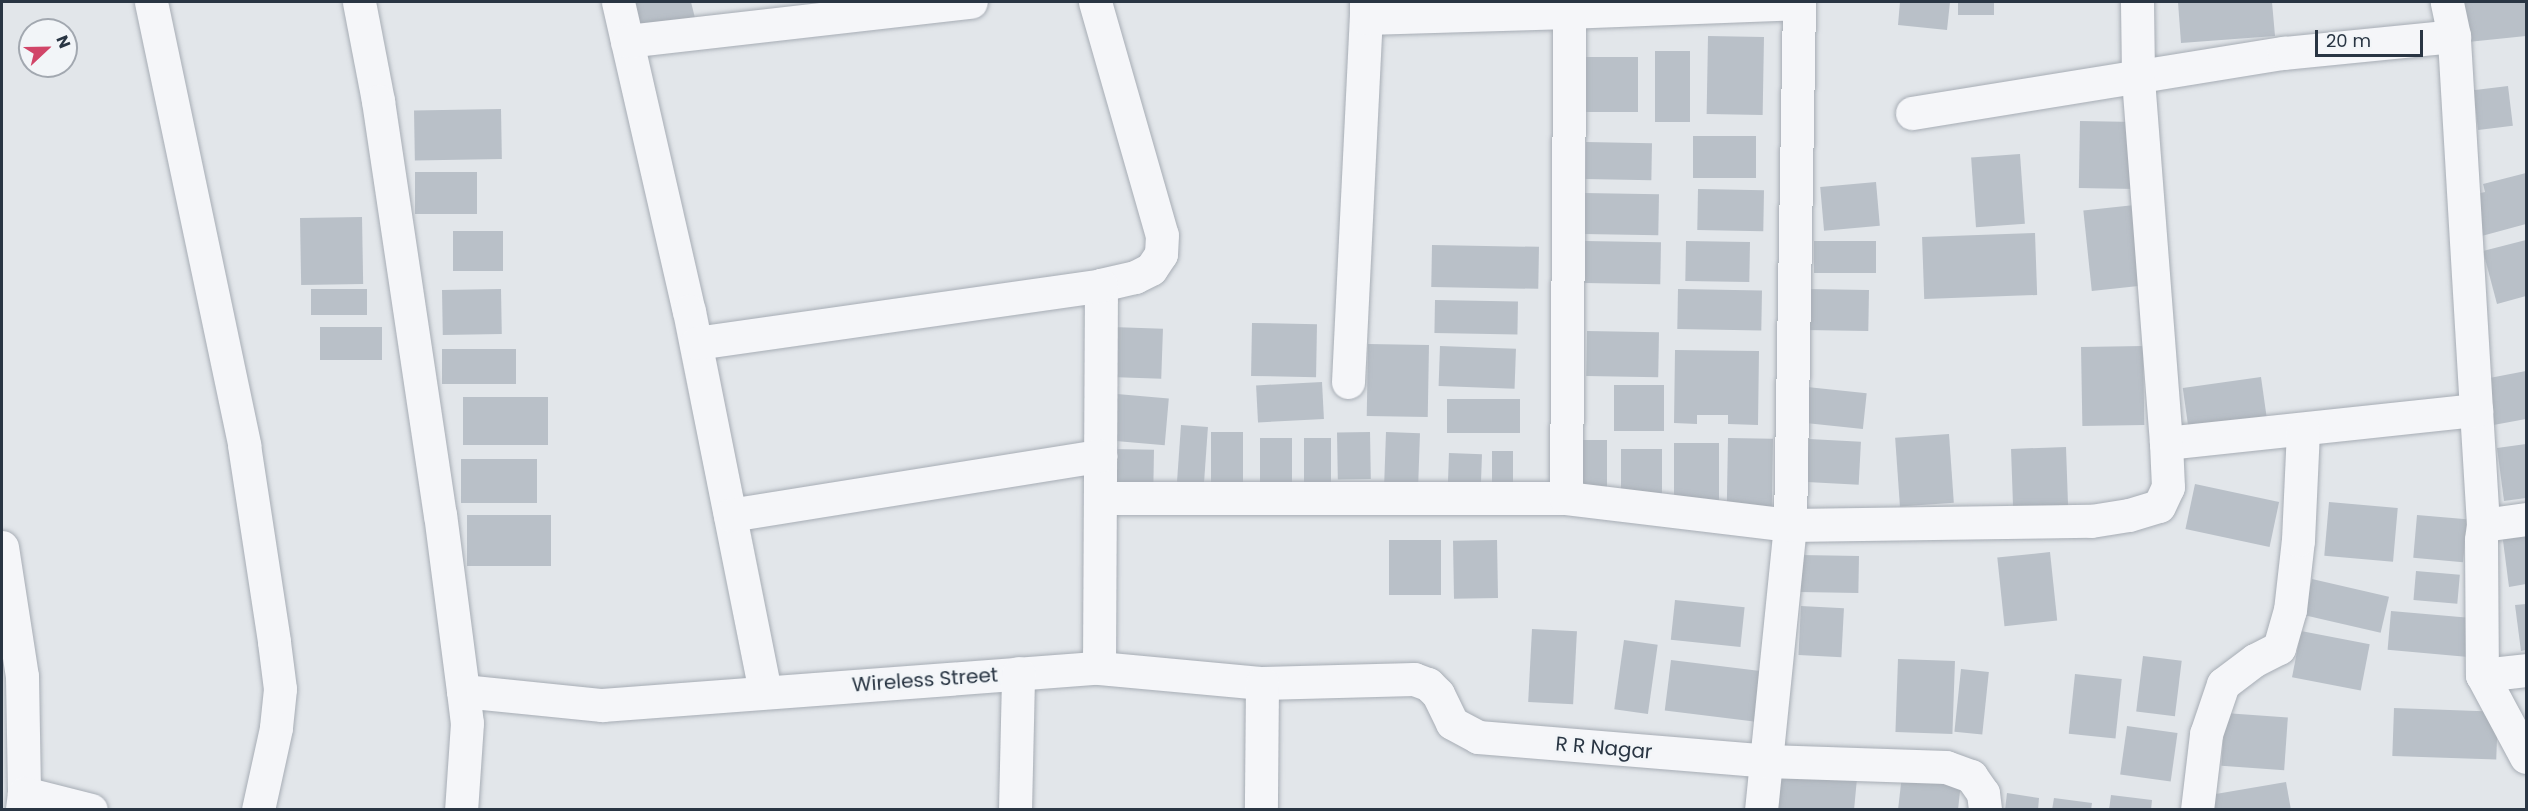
<!DOCTYPE html>
<html>
<head>
<meta charset="utf-8">
<style>
	body { margin:0 }
	#map { position:relative; width:2528px; height:811px; overflow:hidden; background:#e2e6ea; font-family:Poppins,sans-serif }
	div>[style] { position:absolute }
	[style*='--x'] { left:calc(var(--x)*1px); top:calc(var(--y)*1px); width:calc(var(--w)*1px); rotate:calc(var(--a)*1deg) }
	.building>* { inset:0; background:#b9c0c8; transform-origin:0 0 }
	.roads { filter:drop-shadow(0 0 2px #a7adb5) drop-shadow(0 0 2px #a7adb5) }
	.minor>* { height:33px; margin:-16.5px; padding:0 16.5px; transform-origin:16.5px; border-radius:16.5px; background:#f5f6f9 }
	span { translate:-50% -50%; white-space:nowrap; text-align:center; line-height:1.15; -webkit-text-stroke:5px #f2f5f8; paint-order:stroke }
	.street-label { font-size:20px; color:#293543 }
	.frame { position:absolute; inset:0; border:3px solid #293543; pointer-events:none }
	.north { position:absolute; left:18px; top:18px; width:60px; height:60px; box-sizing:border-box; background:#f2f5f8; border:2px solid #a2a8b0; border-radius:50%; rotate:68deg; font-size:16px; font-weight:700; line-height:24px; text-align:center; color:#293543 }
	.north::after { content:''; display:block; margin:auto; width:21px; height:27px; background:#d14568; clip-path:polygon(50% 0,100% 100%,50% 72%,0 100%) }
	.scale { position:absolute; left:2315px; top:30px; width:108px; height:27px; box-sizing:border-box; border:3px solid #293543; border-top:0; padding-left:8px; font-size:18px; line-height:21px; white-space:nowrap; color:#293543; -webkit-text-stroke:4px #f2f5f8; paint-order:stroke }
</style>
</head>
<body>
<div id="map">
	<div class="building">
		<div style="clip-path:polygon(628px 2px,691px 2px,695px 18px,636px 32px)"></div>
		<div style="clip-path:polygon(1900px 2px,1950px 2px,1947px 30px,1898px 25px)"></div>
		<div style="left:1958px;top:2px;width:36px;height:13px"></div>
		<div style="clip-path:polygon(2178px 2px,2272px 2px,2275px 36px,2181px 43px)"></div>
		<div style="clip-path:polygon(2464px 2px,2526px 2px,2526px 36px,2468px 42px)"></div>
		<div style="left:1708px;top:36px;width:56px;height:78px;rotate:1deg"></div>
		<div style="left:1655px;top:51px;width:35px;height:71px"></div>
		<div style="left:1580px;top:57px;width:58px;height:55px"></div>
		<div style="left:2508px;top:86px;width:40px;height:35px;rotate:83deg"></div>
		<div style="left:501px;top:109px;width:50px;height:87px;rotate:89deg"></div>
		<div style="left:2080px;top:121px;width:56px;height:67px;rotate:1deg"></div>
		<div style="left:1693px;top:136px;width:63px;height:42px"></div>
		<div style="left:1586px;top:142px;width:66px;height:37px;rotate:1deg"></div>
		<div style="left:2020px;top:154px;width:70px;height:49px;rotate:86deg"></div>
		<div style="left:415px;top:172px;width:62px;height:42px"></div>
		<div style="clip-path:polygon(2526px 173px,2526px 224px,2478px 237px,2476px 194px,2485px 192px,2483px 184px)"></div>
		<div style="left:1876px;top:182px;width:44px;height:56px;rotate:85deg"></div>
		<div style="left:1698px;top:189px;width:66px;height:41px;rotate:1deg"></div>
		<div style="left:1584px;top:193px;width:75px;height:41px;rotate:1deg"></div>
		<div style="left:2144px;top:204px;width:81px;height:61px;rotate:84deg"></div>
		<div style="left:362px;top:217px;width:67px;height:62px;rotate:89deg"></div>
		<div style="left:453px;top:231px;width:50px;height:40px"></div>
		<div style="left:2035px;top:233px;width:62px;height:113px;rotate:88deg"></div>
		<div style="clip-path:polygon(2526px 240px,2526px 296px,2497px 304px,2483px 251px)"></div>
		<div style="left:1585px;top:241px;width:76px;height:42px;rotate:1deg"></div>
		<div style="left:1686px;top:241px;width:64px;height:40px;rotate:1deg"></div>
		<div style="left:1876px;top:241px;width:32px;height:62px;rotate:90deg"></div>
		<div style="left:1432px;top:245px;width:107px;height:42px;rotate:1deg"></div>
		<div style="left:311px;top:289px;width:56px;height:26px"></div>
		<div style="left:501px;top:289px;width:45px;height:59px;rotate:89deg"></div>
		<div style="left:1678px;top:289px;width:84px;height:40px;rotate:1deg"></div>
		<div style="left:1806px;top:289px;width:63px;height:41px;rotate:1deg"></div>
		<div style="left:1435px;top:300px;width:83px;height:33px;rotate:1deg"></div>
		<div style="left:1252px;top:323px;width:65px;height:53px;rotate:1deg"></div>
		<div style="left:320px;top:327px;width:62px;height:33px"></div>
		<div style="left:1112px;top:327px;width:51px;height:50px;rotate:2deg"></div>
		<div style="left:1587px;top:331px;width:72px;height:45px;rotate:1deg"></div>
		<div style="left:1368px;top:344px;width:61px;height:72px;rotate:1deg"></div>
		<div style="left:1440px;top:346px;width:76px;height:40px;rotate:2deg"></div>
		<div style="left:2143px;top:346px;width:79px;height:62px;rotate:89deg"></div>
		<div style="left:442px;top:349px;width:74px;height:35px"></div>
		<div style="clip-path:polygon(1675px 350px,1759px 351px,1758px 425px,1728px 424px,1728px 415px,1697px 415px,1697px 424px,1674px 423px)"></div>
		<div style="clip-path:polygon(2526px 371px,2526px 419px,2488px 426px,2479px 380px)"></div>
		<div style="left:2261px;top:377px;width:45px;height:79px;rotate:82deg"></div>
		<div style="left:1322px;top:382px;width:37px;height:66px;rotate:87deg"></div>
		<div style="left:1614px;top:385px;width:50px;height:46px"></div>
		<div style="left:1807px;top:387px;width:60px;height:36px;rotate:6deg"></div>
		<div style="left:1117px;top:394px;width:52px;height:47px;rotate:5deg"></div>
		<div style="left:548px;top:397px;width:48px;height:85px;rotate:90deg"></div>
		<div style="left:1447px;top:399px;width:73px;height:34px"></div>
		<div style="left:1181px;top:425px;width:27px;height:57px;rotate:4deg"></div>
		<div style="left:1211px;top:432px;width:32px;height:53px"></div>
		<div style="left:1370px;top:432px;width:47px;height:33px;rotate:89deg"></div>
		<div style="left:1386px;top:432px;width:34px;height:56px;rotate:2deg"></div>
		<div style="left:1949px;top:434px;width:69px;height:54px;rotate:86deg"></div>
		<div style="left:1260px;top:438px;width:32px;height:49px"></div>
		<div style="left:1304px;top:438px;width:27px;height:49px"></div>
		<div style="left:1728px;top:438px;width:45px;height:70px;rotate:1deg"></div>
		<div style="left:1809px;top:439px;width:52px;height:43px;rotate:3deg"></div>
		<div style="left:1571px;top:440px;width:36px;height:50px"></div>
		<div style="left:1674px;top:443px;width:45px;height:60px"></div>
		<div style="clip-path:polygon(2526px 444px,2526px 498px,2504px 501px,2497px 448px)"></div>
		<div style="left:2066px;top:447px;width:63px;height:55px;rotate:88deg"></div>
		<div style="left:1111px;top:449px;width:43px;height:39px;rotate:1deg"></div>
		<div style="left:1621px;top:449px;width:41px;height:49px"></div>
		<div style="left:1492px;top:451px;width:21px;height:41px"></div>
		<div style="left:1449px;top:453px;width:33px;height:39px;rotate:2deg"></div>
		<div style="left:461px;top:459px;width:76px;height:44px"></div>
		<div style="left:2195px;top:484px;width:86px;height:46px;rotate:12deg"></div>
		<div style="left:2329px;top:502px;width:69px;height:54px;rotate:5deg"></div>
		<div style="left:467px;top:515px;width:84px;height:51px"></div>
		<div style="left:2417px;top:515px;width:50px;height:43px;rotate:5deg"></div>
		<div style="clip-path:polygon(2526px 530px,2526px 584px,2509px 587px,2502px 533px)"></div>
		<div style="left:1389px;top:540px;width:52px;height:55px"></div>
		<div style="left:1497px;top:540px;width:58px;height:44px;rotate:89deg"></div>
		<div style="left:2050px;top:552px;width:69px;height:53px;rotate:84deg"></div>
		<div style="left:1800px;top:555px;width:59px;height:37px;rotate:1deg"></div>
		<div style="left:2416px;top:571px;width:44px;height:29px;rotate:5deg"></div>
		<div style="left:2312px;top:579px;width:79px;height:37px;rotate:13deg"></div>
		<div style="left:1675px;top:600px;width:70px;height:40px;rotate:6deg"></div>
		<div style="clip-path:polygon(2526px 604px,2526px 650px,2521px 651px,2515px 605px)"></div>
		<div style="left:1801px;top:606px;width:43px;height:49px;rotate:3deg"></div>
		<div style="left:2391px;top:611px;width:81px;height:39px;rotate:5deg"></div>
		<div style="left:1532px;top:629px;width:45px;height:73px;rotate:3deg"></div>
		<div style="left:2301px;top:631px;width:70px;height:47px;rotate:11deg"></div>
		<div style="left:1624px;top:640px;width:34px;height:70px;rotate:8deg"></div>
		<div style="left:2143px;top:656px;width:39px;height:56px;rotate:7deg"></div>
		<div style="left:1898px;top:659px;width:57px;height:73px;rotate:2deg"></div>
		<div style="left:1671px;top:660px;width:96px;height:51px;rotate:7deg"></div>
		<div style="left:1961px;top:669px;width:28px;height:63px;rotate:6deg"></div>
		<div style="left:2075px;top:674px;width:47px;height:60px;rotate:6deg"></div>
		<div style="left:2394px;top:708px;width:104px;height:48px;rotate:2deg"></div>
		<div style="left:2225px;top:713px;width:63px;height:53px;rotate:4deg"></div>
		<div style="left:2127px;top:726px;width:51px;height:49px;rotate:8deg"></div>
		<div style="clip-path:polygon(1781px 769px,1857px 778px,1854px 810px,1777px 808px)"></div>
		<div style="clip-path:polygon(1902px 775px,1961px 782px,1958px 810px,1898px 810px)"></div>
		<div style="clip-path:polygon(2286px 782px,2291px 810px,2207px 810px,2204px 796px)"></div>
		<div style="clip-path:polygon(2007px 793px,2039px 798px,2038px 810px,2005px 810px)"></div>
		<div style="clip-path:polygon(2111px 795px,2152px 800px,2151px 810px,2109px 810px)"></div>
		<div style="clip-path:polygon(2054px 798px,2092px 803px,2091px 810px,2052px 810px)"></div>
	</div>
	<div class="roads">
		<div class="minor">
			<div style="--x:151;--y:2;--w:453;--a:78.1"></div>
			<div style="--x:244;--y:445;--w:199;--a:81.3"></div>
			<div style="--x:274;--y:642;--w:47;--a:82.7"></div>
			<div style="--x:280;--y:689;--w:39;--a:96"></div>
			<div style="--x:276;--y:728;--w:84;--a:102.4"></div>
			<div style="--x:359;--y:2;--w:101;--a:79.1"></div>
			<div style="--x:378;--y:101;--w:418;--a:81.5"></div>
			<div style="--x:440;--y:514;--w:178;--a:82.6"></div>
			<div style="--x:463;--y:691;--w:32;--a:83"></div>
			<div style="--x:467;--y:723;--w:87;--a:93.9"></div>
			<div style="--x:618;--y:2;--w:317;--a:77.1"></div>
			<div style="--x:689;--y:311;--w:388;--a:78.7"></div>
			<div style="--x:1095;--y:2;--w:242;--a:74"></div>
			<div style="--x:1162;--y:235;--w:19;--a:93"></div>
			<div style="--x:1161;--y:254;--w:18;--a:124"></div>
			<div style="--x:1151;--y:269;--w:18;--a:153"></div>
			<div style="--x:1135;--y:277;--w:35;--a:167"></div>
			<div style="--x:1101;--y:285;--w:383;--a:90.3"></div>
			<div style="--x:1569;--y:12;--w:230;--a:-2.2"></div>
			<div style="--x:1799;--y:3;--w:522;--a:90.99"></div>
			<div style="--x:1790;--y:525;--w:286;--a:95.8"></div>
			<div style="--x:627;--y:41;--w:346;--a:-6.5"></div>
			<div style="--x:1912;--y:113;--w:377;--a:-9.2"></div>
			<div style="--x:2284;--y:53;--w:171;--a:-5.7"></div>
			<div style="--x:696;--y:343;--w:409;--a:-8.1"></div>
			<div style="--x:1348;--y:382;--w:364;--a:-87.2"></div>
			<div style="--x:2476;--y:410;--w:115;--a:86.5"></div>
			<div style="--x:2483;--y:525;--w:15;--a:98"></div>
			<div style="--x:2481;--y:540;--w:135;--a:89.6"></div>
			<div style="--x:2482;--y:675;--w:44;--a:-6.5"></div>
			<div style="--x:2166;--y:443;--w:312;--a:-6.1"></div>
			<div style="--x:2476;--y:410;--w:375;--a:-93.4"></div>
			<div style="--x:2454;--y:36;--w:35;--a:-102"></div>
			<div style="--x:1100;--y:498;--w:466;--a:0"></div>
			<div style="--x:1566;--y:498;--w:486;--a:-89.6"></div>
			<div style="--x:1569;--y:12;--w:203;--a:178.3"></div>
			<div style="--x:1366;--y:18;--w:16;--a:-90"></div>
			<div style="--x:1566;--y:498;--w:226;--a:6.9"></div>
			<div style="--x:1790;--y:525;--w:301;--a:-0.8"></div>
			<div style="--x:2091;--y:521;--w:38;--a:-9"></div>
			<div style="--x:2129;--y:515;--w:31;--a:-17"></div>
			<div style="--x:2159;--y:506;--w:21;--a:-65"></div>
			<div style="--x:2168;--y:487;--w:44;--a:-92.6"></div>
			<div style="--x:2166;--y:443;--w:369;--a:-94.4"></div>
			<div style="--x:2138;--y:75;--w:73;--a:-90.8"></div>
			<div style="--x:730;--y:515;--w:375;--a:-9.1"></div>
			<div style="--x:2483;--y:525;--w:43;--a:-7.9"></div>
			<div style="--x:2;--y:547;--w:131;--a:81.2"></div>
			<div style="--x:22;--y:676;--w:117;--a:89"></div>
			<div style="--x:24;--y:793;--w:17;--a:97"></div>
			<div style="--x:2482;--y:675;--w:93;--a:61.8"></div>
			<div style="--x:1262;--y:683;--w:152;--a:-1.5"></div>
			<div style="--x:1414;--y:679;--w:15;--a:20"></div>
			<div style="--x:1428;--y:684;--w:14;--a:45"></div>
			<div style="--x:1438;--y:694;--w:32;--a:64"></div>
			<div style="--x:1452;--y:723;--w:30;--a:28"></div>
			<div style="--x:1478;--y:737;--w:290;--a:4.7"></div>
			<div style="--x:1767;--y:761;--w:179;--a:1.9"></div>
			<div style="--x:1946;--y:767;--w:27;--a:20"></div>
			<div style="--x:1971;--y:776;--w:21;--a:55"></div>
			<div style="--x:1983;--y:793;--w:17;--a:83"></div>
			<div style="--x:463;--y:691;--w:140;--a:5.8"></div>
			<div style="--x:602;--y:705;--w:498;--a:-4.3"></div>
			<div style="--x:1099;--y:668;--w:164;--a:5.3"></div>
			<div style="--x:1262;--y:683;--w:127;--a:90.5"></div>
			<div style="--x:24;--y:793;--w:69;--a:14.2"></div>
			<div style="--x:1015;--y:810;--w:137;--a:-88.7"></div>
			<div style="--x:2197;--y:810;--w:77;--a:-83.2"></div>
			<div style="--x:2206;--y:734;--w:53;--a:-71.2"></div>
			<div style="--x:2223;--y:684;--w:40;--a:-37"></div>
			<div style="--x:2255;--y:660;--w:27;--a:-27"></div>
			<div style="--x:2279;--y:648;--w:40;--a:-74"></div>
			<div style="--x:2290;--y:610;--w:70;--a:-83.5"></div>
			<div style="--x:2298;--y:540;--w:110;--a:-87.4"></div>
		</div>
	</div>
	<div class="street-label">
		<span style="left:925px;top:680px;rotate:-4deg">Wireless Street</span>
		<span style="left:1604px;top:748px;rotate:5deg">R R Nagar</span>
	</div>
	<div class="frame"></div>
	<div class="north">N</div>
	<div class="scale">20 m</div>
</div>
</body>
</html>
